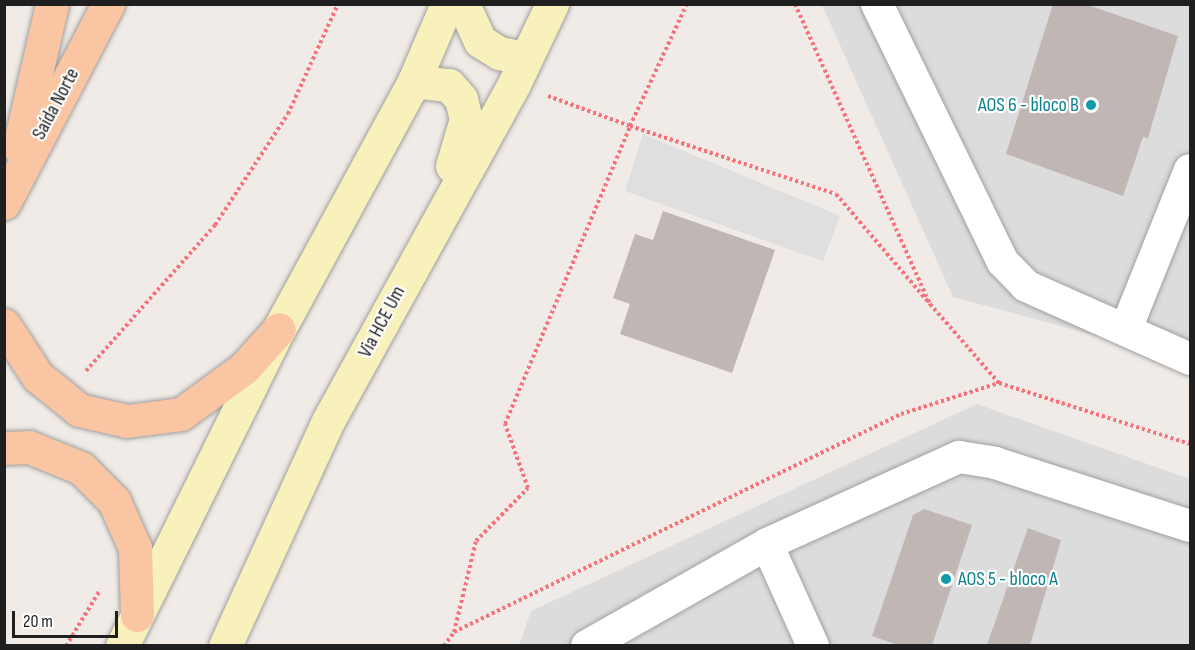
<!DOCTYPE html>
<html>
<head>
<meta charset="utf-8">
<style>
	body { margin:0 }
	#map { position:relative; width:1195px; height:650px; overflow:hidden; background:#f0ebe6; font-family:"Sofia Sans Condensed",sans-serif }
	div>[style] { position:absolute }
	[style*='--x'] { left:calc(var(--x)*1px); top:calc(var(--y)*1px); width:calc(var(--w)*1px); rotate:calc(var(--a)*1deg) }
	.residential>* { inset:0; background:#dddcdd }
	.parking>* { inset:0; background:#dfdfdf }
	.building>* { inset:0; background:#c0b6b3 }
	.path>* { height:4px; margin-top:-2px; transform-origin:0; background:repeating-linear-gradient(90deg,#f6717a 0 3px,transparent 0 6px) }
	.roads { filter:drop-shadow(0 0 2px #a0a0a0) drop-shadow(0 0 2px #a0a0a0) }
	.street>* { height:32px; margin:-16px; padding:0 16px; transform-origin:16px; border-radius:16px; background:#fff }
	.secondary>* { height:33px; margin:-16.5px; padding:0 16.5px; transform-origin:16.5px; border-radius:16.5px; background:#f8f1bc }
	.primary>* { height:33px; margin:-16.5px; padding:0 16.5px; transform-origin:16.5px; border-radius:16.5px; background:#f9c5a2 }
	.dots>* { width:16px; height:16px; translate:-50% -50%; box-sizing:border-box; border:3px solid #fff; border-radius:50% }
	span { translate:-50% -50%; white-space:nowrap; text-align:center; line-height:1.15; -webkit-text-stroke:4.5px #fff; paint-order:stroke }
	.street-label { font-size:20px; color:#1f1f1f }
	.culture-label { font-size:20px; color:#0d838f }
	.right { translate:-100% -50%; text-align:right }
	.left { translate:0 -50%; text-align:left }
	.frame { position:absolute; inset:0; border:6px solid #1f1f1f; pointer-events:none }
	.scale { position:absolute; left:12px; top:611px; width:106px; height:27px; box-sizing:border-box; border:3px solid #1f1f1f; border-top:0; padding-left:8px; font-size:18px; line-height:21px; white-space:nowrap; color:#1f1f1f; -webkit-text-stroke:4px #fff; paint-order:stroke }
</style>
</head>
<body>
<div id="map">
	<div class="residential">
		<div style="clip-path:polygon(822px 5px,1190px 5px,1190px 373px,1116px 341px,953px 297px)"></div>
		<div style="clip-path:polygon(977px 404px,1190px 479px,1190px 645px,519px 646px,531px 611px)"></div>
	</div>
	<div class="parking">
		<div style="clip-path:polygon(643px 134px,840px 216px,823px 261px,625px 191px)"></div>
	</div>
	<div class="building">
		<div style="clip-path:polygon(1053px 4px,1085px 4px,1178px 36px,1148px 138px,1143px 137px,1123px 196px,1006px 154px)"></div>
		<div style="clip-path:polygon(663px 211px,775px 250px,732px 373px,620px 334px,630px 304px,613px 298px,635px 234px,653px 240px)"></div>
		<div style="clip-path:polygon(924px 509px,972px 525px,932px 645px,898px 645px,872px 636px,913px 515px)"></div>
		<div style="clip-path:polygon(1028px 528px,1061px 540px,1030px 645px,987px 645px)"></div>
	</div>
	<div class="path">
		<div style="--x:795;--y:4;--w:329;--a:65.8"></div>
		<div style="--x:930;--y:304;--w:105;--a:48.9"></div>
		<div style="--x:999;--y:383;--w:201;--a:17.7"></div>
		<div style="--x:548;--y:96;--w:87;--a:20.1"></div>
		<div style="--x:630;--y:126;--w:135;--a:-65"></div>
		<div style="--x:86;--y:371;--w:195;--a:-48.5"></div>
		<div style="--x:215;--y:225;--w:133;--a:-56.7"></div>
		<div style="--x:288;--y:114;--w:121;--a:-65.6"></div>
		<div style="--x:454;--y:632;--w:94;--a:-76.4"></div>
		<div style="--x:476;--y:541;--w:74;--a:-45.5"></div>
		<div style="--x:528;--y:488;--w:68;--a:-109.8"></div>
		<div style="--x:505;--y:424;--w:323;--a:-67.2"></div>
		<div style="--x:630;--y:126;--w:217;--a:18.3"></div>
		<div style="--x:836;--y:194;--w:145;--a:49.5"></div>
		<div style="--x:66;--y:646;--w:66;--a:-58.7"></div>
		<div style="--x:444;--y:646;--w:17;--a:-54"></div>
		<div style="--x:454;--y:632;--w:497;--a:-26"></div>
		<div style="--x:901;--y:414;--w:103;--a:-17.6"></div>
	</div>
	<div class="roads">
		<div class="street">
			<div style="--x:877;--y:4;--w:287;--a:64"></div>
			<div style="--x:1003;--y:262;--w:33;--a:46"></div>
			<div style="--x:1026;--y:286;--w:180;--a:24"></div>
			<div style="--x:1126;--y:329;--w:171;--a:-68.1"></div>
			<div style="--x:767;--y:544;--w:112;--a:65.7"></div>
			<div style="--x:587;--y:646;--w:207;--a:-29.5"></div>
			<div style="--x:767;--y:544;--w:211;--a:-24.4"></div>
			<div style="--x:959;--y:457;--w:36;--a:9"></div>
			<div style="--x:995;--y:463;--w:205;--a:17.9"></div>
		</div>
		<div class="secondary">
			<div style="--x:463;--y:4;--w:41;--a:65.3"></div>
			<div style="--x:480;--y:41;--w:22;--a:32"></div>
			<div style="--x:499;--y:53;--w:26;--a:11"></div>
			<div style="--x:414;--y:81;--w:35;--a:7"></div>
			<div style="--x:449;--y:85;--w:18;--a:49"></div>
			<div style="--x:461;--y:99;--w:21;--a:76"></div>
			<div style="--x:466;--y:119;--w:49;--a:106.6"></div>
			<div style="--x:122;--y:646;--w:354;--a:-63.7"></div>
			<div style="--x:279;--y:329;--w:282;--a:-61.4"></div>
			<div style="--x:414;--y:81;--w:84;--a:-66.8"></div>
			<div style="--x:225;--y:646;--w:247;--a:-65.4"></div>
			<div style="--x:328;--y:421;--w:385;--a:-61.1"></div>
			<div style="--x:514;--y:84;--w:89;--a:-64.6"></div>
		</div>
		<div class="primary">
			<div style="--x:19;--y:147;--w:147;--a:-77"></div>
			<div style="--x:4;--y:203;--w:225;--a:-62.4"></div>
			<div style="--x:4;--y:325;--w:62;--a:56.8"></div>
			<div style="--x:38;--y:377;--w:31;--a:38"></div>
			<div style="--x:62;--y:396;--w:22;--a:39"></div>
			<div style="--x:79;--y:410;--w:49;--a:12.9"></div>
			<div style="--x:127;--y:421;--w:54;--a:-7.4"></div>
			<div style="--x:181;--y:414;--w:78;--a:-36.1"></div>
			<div style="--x:244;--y:368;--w:52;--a:-48.1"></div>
			<div style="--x:4;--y:448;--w:25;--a:-2"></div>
			<div style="--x:29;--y:447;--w:56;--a:22"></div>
			<div style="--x:81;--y:468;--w:47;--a:45"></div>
			<div style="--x:114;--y:501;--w:51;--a:65.9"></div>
			<div style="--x:135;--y:548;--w:67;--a:88.3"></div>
		</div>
	</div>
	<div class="dots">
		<div style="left:1091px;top:105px;background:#0f9aa8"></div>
		<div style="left:946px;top:579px;background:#0f9aa8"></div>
	</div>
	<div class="street-label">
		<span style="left:56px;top:104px;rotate:-62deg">Saída Norte</span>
		<span style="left:382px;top:322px;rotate:-62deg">Via HCE Um</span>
	</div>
	<div class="culture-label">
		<span class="right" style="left:1079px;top:105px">AOS 6 - bloco B</span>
		<span class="left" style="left:958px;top:579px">AOS 5 - bloco A</span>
	</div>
	<div class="frame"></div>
	<div class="scale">20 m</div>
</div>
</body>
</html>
